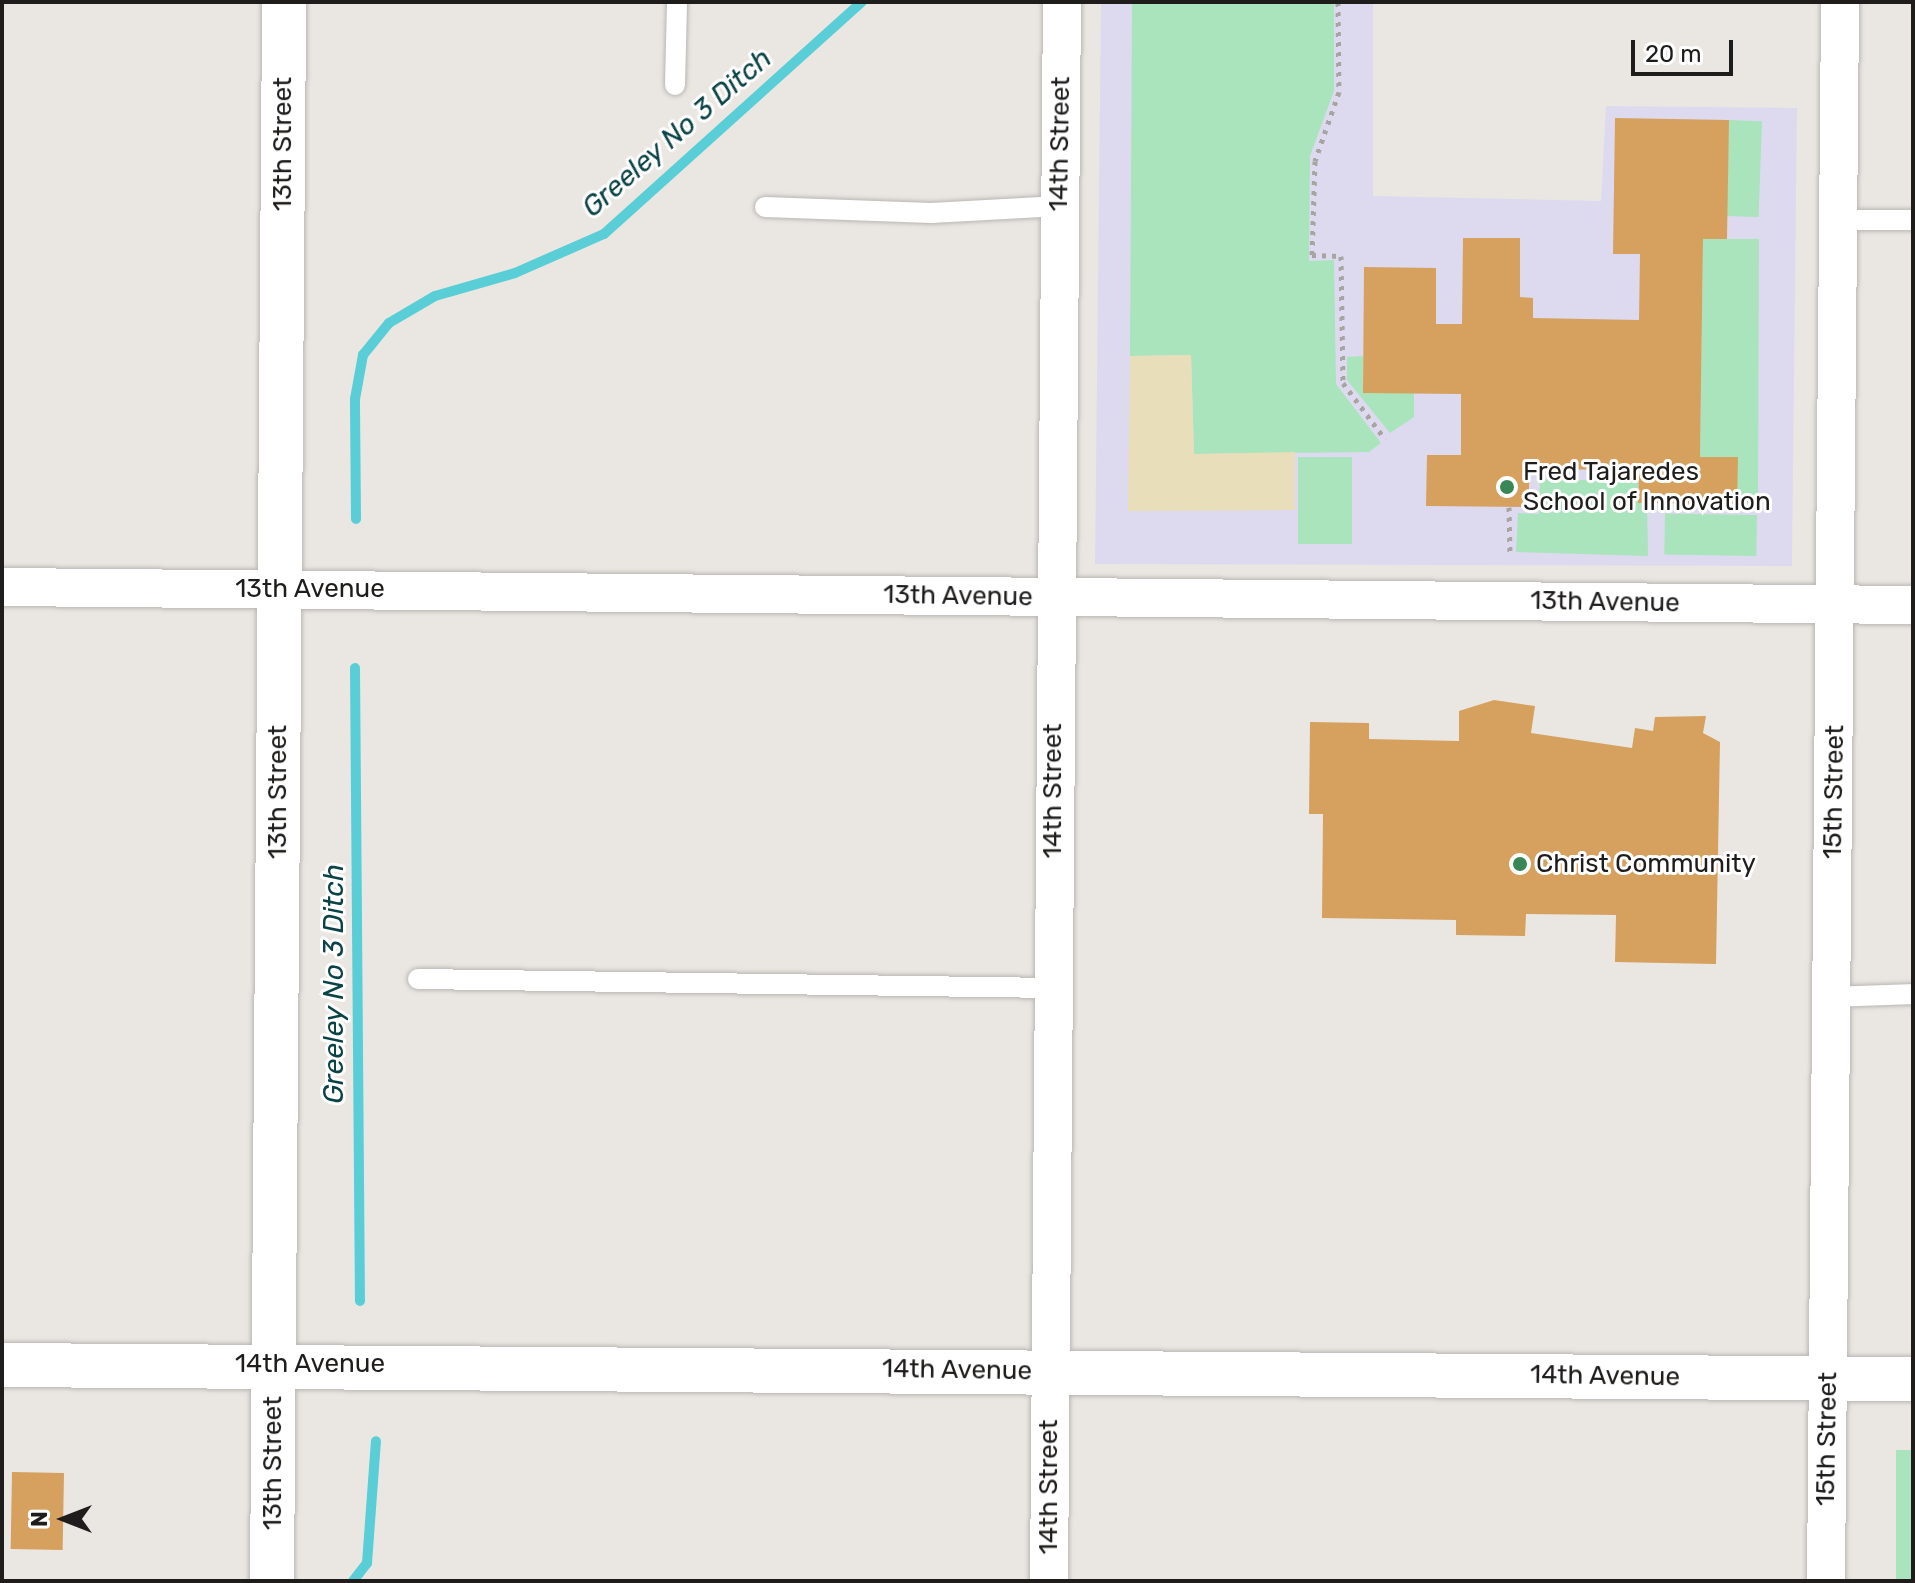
<!DOCTYPE html>
<html>
<head>
<meta charset="utf-8">
<style>
	body { margin:0 }
	#map { position:relative; width:1915px; height:1583px; overflow:hidden; background:#eae7e3; font-family:Rubik,sans-serif }
	div>[style] { position:absolute }
	[style*='--x'] { left:calc(var(--x)*1px); top:calc(var(--y)*1px); width:calc(var(--w)*1px); rotate:calc(var(--a)*1deg) }
	.education>* { inset:0; background:#dddaf0 }
	.green>* { inset:0; background:#a9e4bc; transform-origin:0 0 }
	.sand>* { inset:0; background:#e8deb9 }
	.stream>* { height:10px; margin:-5px; padding:0 5px; transform-origin:5px; border-radius:5px; background:#59ced6 }
	.building>* { inset:0; background:#d6a05e; transform-origin:0 0 }
	.path>* { height:5px; margin-top:-2.5px; transform-origin:0; background:repeating-linear-gradient(90deg,#a7a4a1 0 4px,transparent 0 10px) }
	.roads { filter:drop-shadow(0 0 2px #bab6b3) drop-shadow(0 0 2px #bab6b3) }
	.service>* { height:20px; margin:-10px; padding:0 10px; transform-origin:10px; border-radius:10px; background:#fff }
	.minor>* { height:38px; margin:-19px; padding:0 19px; transform-origin:19px; border-radius:19px; background:#fff }
	.tertiary>* { height:44px; margin:-22px; padding:0 22px; transform-origin:22px; border-radius:22px; background:#fff }
	.dots>* { width:22px; height:22px; translate:-50% -50%; box-sizing:border-box; border:4px solid #fff; border-radius:50% }
	span { translate:-50% -50%; white-space:nowrap; text-align:center; line-height:1.15; -webkit-text-stroke:6px #fff; paint-order:stroke }
	.street-label { font-size:26px; color:#1f1d1c }
	.poi-label { font-size:26px; color:#1f1d1c }
	.left { translate:0 -50%; text-align:left }
	.water-label { font-size:28px; color:#0a4245; font-style:italic }
	.frame { position:absolute; inset:0; border:4px solid #1f1d1c; pointer-events:none }
	.north { position:absolute; left:24px; top:1479px; width:80px; height:80px; -webkit-text-stroke:6px #fff; paint-order:stroke; rotate:270deg; font-size:22px; font-weight:700; line-height:32px; text-align:center; color:#1f1d1c }
	.north::after { content:''; display:block; margin:auto; width:28px; height:36px; background:#1f1d1c; clip-path:polygon(50% 0,100% 100%,50% 72%,0 100%) }
	.scale { position:absolute; left:1631px; top:40px; width:102px; height:36px; box-sizing:border-box; border:4px solid #1f1d1c; border-top:0; padding-left:10px; font-size:24px; line-height:28px; white-space:nowrap; color:#1f1d1c; -webkit-text-stroke:6px #fff; paint-order:stroke }
</style>
</head>
<body>
<div id="map">
	<div class="education">
		<div style="clip-path:polygon(1101px 2px,1373px 2px,1373px 196px,1601px 201px,1606px 106px,1797px 108px,1792px 566px,1095px 564px)"></div>
	</div>
	<div class="green">
		<div style="clip-path:polygon(1132px 2px,1334px 2px,1334px 91px,1310px 156px,1309px 261px,1334px 260px,1336px 384px,1381px 443px,1369px 452px,1194px 454px,1191px 355px,1130px 356px)"></div>
		<div style="left:1729px;top:120px;width:33px;height:96px;rotate:2deg"></div>
		<div style="clip-path:polygon(1703px 239px,1759px 239px,1758px 504px,1737px 504px,1700px 457px)"></div>
		<div style="clip-path:polygon(1363px 356px,1363px 393px,1414px 393px,1414px 417px,1390px 433px,1347px 380px,1347px 357px)"></div>
		<div style="left:1298px;top:457px;width:54px;height:87px"></div>
		<div style="clip-path:polygon(1540px 479px,1638px 481px,1638px 502px,1647px 503px,1648px 556px,1516px 552px,1518px 513px,1539px 514px)"></div>
		<div style="left:1757px;top:515px;width:41px;height:92px;rotate:91deg"></div>
		<div style="left:1896px;top:1450px;width:17px;height:131px"></div>
	</div>
	<div class="sand">
		<div style="clip-path:polygon(1191px 355px,1194px 454px,1295px 452px,1295px 510px,1128px 511px,1130px 356px)"></div>
	</div>
	<div class="stream">
		<div style="--x:356;--y:519;--w:120;--a:-90.5"></div>
		<div style="--x:355;--y:399;--w:45;--a:-79.7"></div>
		<div style="--x:363;--y:355;--w:41;--a:-50.9"></div>
		<div style="--x:389;--y:323;--w:53;--a:-30.4"></div>
		<div style="--x:435;--y:296;--w:83;--a:-16"></div>
		<div style="--x:515;--y:273;--w:97;--a:-23.7"></div>
		<div style="--x:604;--y:234;--w:347;--a:-42"></div>
		<div style="--x:355;--y:668;--w:633;--a:89.55"></div>
		<div style="--x:353;--y:1581;--w:23;--a:-52"></div>
		<div style="--x:367;--y:1563;--w:122;--a:-85.8"></div>
	</div>
	<div class="building">
		<div style="clip-path:polygon(1615px 118px,1729px 120px,1727px 239px,1703px 239px,1700px 457px,1738px 457px,1737px 504px,1638px 503px,1639px 470px,1529px 469px,1529px 507px,1426px 506px,1427px 455px,1461px 455px,1461px 394px,1363px 393px,1364px 267px,1436px 268px,1436px 324px,1462px 324px,1463px 238px,1520px 238px,1520px 297px,1533px 298px,1533px 318px,1639px 320px,1640px 254px,1613px 254px)"></div>
		<div style="clip-path:polygon(1494px 700px,1535px 706px,1531px 733px,1632px 748px,1635px 728px,1653px 731px,1655px 717px,1706px 716px,1703px 733px,1720px 742px,1716px 964px,1615px 962px,1616px 915px,1526px 914px,1525px 936px,1456px 935px,1456px 920px,1322px 918px,1323px 814px,1309px 814px,1310px 722px,1369px 723px,1369px 739px,1459px 741px,1459px 711px)"></div>
		<div style="left:12px;top:1472px;width:52px;height:77px;rotate:1deg"></div>
	</div>
	<div class="path">
		<div style="--x:1338;--y:2;--w:90;--a:89.4"></div>
		<div style="--x:1339;--y:92;--w:73;--a:109.2"></div>
		<div style="--x:1315;--y:161;--w:94;--a:91.8"></div>
		<div style="--x:1312;--y:255;--w:29;--a:2"></div>
		<div style="--x:1341;--y:256;--w:127;--a:89.1"></div>
		<div style="--x:1343;--y:383;--w:70;--a:53.1"></div>
		<div style="--x:1509;--y:507;--w:49;--a:88.8"></div>
	</div>
	<div class="roads">
		<div class="service">
			<div style="--x:675;--y:85;--w:83;--a:-88.6"></div>
			<div style="--x:765;--y:207;--w:166;--a:2.1"></div>
			<div style="--x:931;--y:213;--w:129;--a:-3.1"></div>
			<div style="--x:1838;--y:220;--w:75;--a:0"></div>
			<div style="--x:418;--y:979;--w:634;--a:0.81"></div>
			<div style="--x:1832;--y:997;--w:81;--a:-2.1"></div>
		</div>
		<div class="minor">
			<div style="--x:2;--y:587;--w:1911;--a:0.54"></div>
			<div style="--x:1049;--y:1581;--w:1579;--a:-89.53"></div>
			<div style="--x:1826;--y:1581;--w:1579;--a:-89.49"></div>
		</div>
		<div class="tertiary">
			<div style="--x:2;--y:1365;--w:1911;--a:0.42"></div>
			<div style="--x:272;--y:1581;--w:1579;--a:-89.56"></div>
		</div>
	</div>
	<div class="dots">
		<div style="left:1507px;top:487px;background:#398757"></div>
		<div style="left:1520px;top:864px;background:#398757"></div>
	</div>
	<div class="street-label">
		<span style="left:283px;top:144px;rotate:-90deg">13th Street</span>
		<span style="left:1060px;top:144px;rotate:-89deg">14th Street</span>
		<span style="left:310px;top:589px">13th Avenue</span>
		<span style="left:958px;top:596px;rotate:1deg">13th Avenue</span>
		<span style="left:1605px;top:602px;rotate:1deg">13th Avenue</span>
		<span style="left:1053px;top:791px;rotate:-90deg">14th Street</span>
		<span style="left:278px;top:792px;rotate:-90deg">13th Street</span>
		<span style="left:1834px;top:792px;rotate:-89deg">15th Street</span>
		<span style="left:310px;top:1364px">14th Avenue</span>
		<span style="left:957px;top:1370px;rotate:1deg">14th Avenue</span>
		<span style="left:1605px;top:1376px;rotate:1deg">14th Avenue</span>
		<span style="left:1827px;top:1439px;rotate:-89deg">15th Street</span>
		<span style="left:273px;top:1463px;rotate:-90deg">13th Street</span>
		<span style="left:1049px;top:1487px;rotate:-90deg">14th Street</span>
	</div>
	<div class="poi-label">
		<span class="left" style="left:1523px;top:487px">Fred Tajaredes<br>School of Innovation</span>
		<span class="left" style="left:1536px;top:864px">Christ Community</span>
	</div>
	<div class="water-label">
		<span style="left:677px;top:133px;rotate:-41deg">Greeley No 3 Ditch</span>
		<span style="left:334px;top:984px;rotate:-90deg">Greeley No 3 Ditch</span>
	</div>
	<div class="frame"></div>
	<div class="north">N</div>
	<div class="scale">20 m</div>
</div>
</body>
</html>
